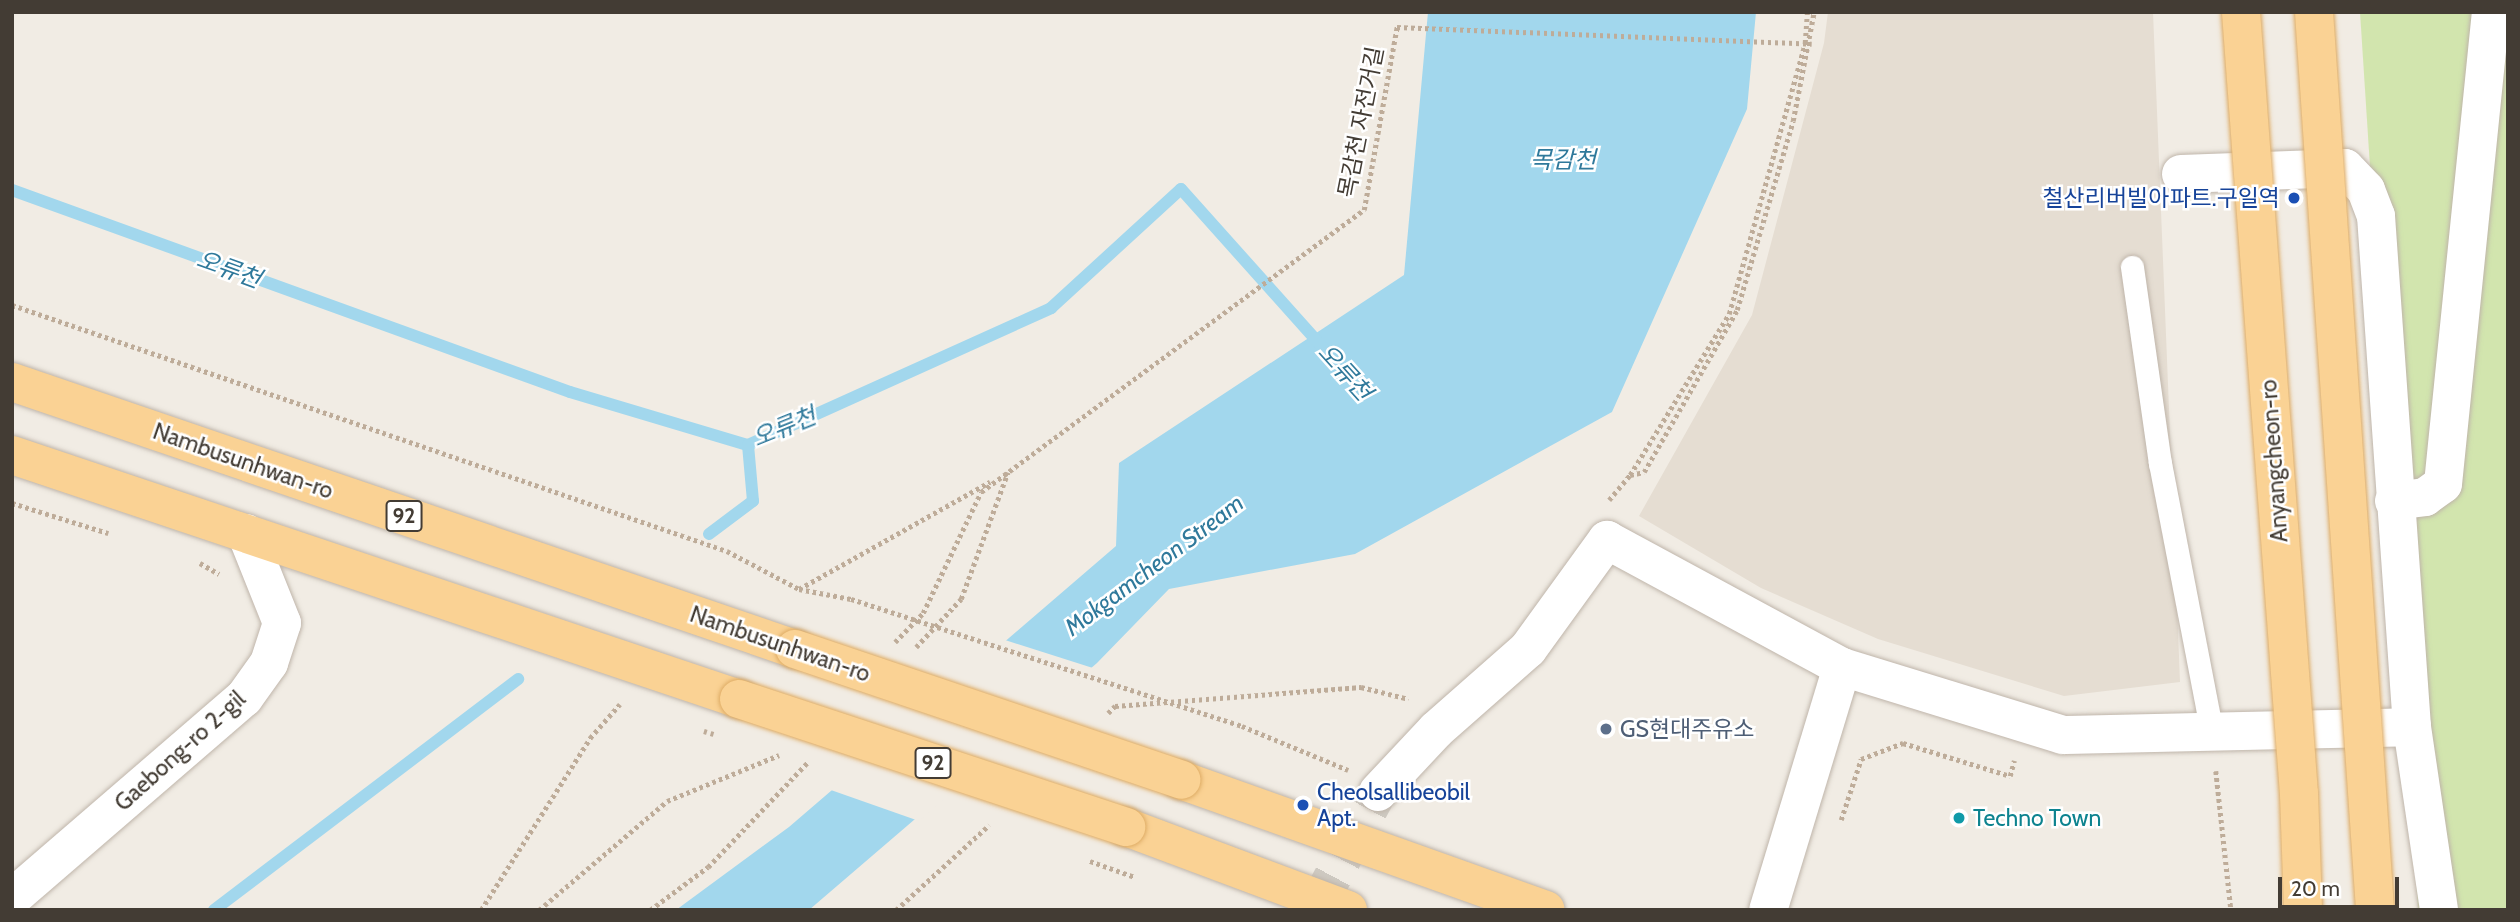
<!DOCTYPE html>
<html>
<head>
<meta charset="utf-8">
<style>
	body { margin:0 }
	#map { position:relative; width:2520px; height:922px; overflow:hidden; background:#f1ece4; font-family:Cabin,"Noto Sans KR",sans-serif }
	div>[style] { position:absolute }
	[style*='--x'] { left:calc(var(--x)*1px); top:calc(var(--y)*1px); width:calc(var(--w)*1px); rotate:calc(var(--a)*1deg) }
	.residential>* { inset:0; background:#e5ddd2 }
	.green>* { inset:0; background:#d2e5ae }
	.water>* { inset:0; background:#a2d7ed }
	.pier>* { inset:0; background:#f1ece4 }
	.stream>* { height:12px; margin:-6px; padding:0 6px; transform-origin:6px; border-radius:6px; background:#a2d7ed }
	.minor-tunnel>* { height:38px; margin-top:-19px; transform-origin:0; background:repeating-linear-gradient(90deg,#cec9c1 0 38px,transparent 0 57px) }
	.path>* { height:4.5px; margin-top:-2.25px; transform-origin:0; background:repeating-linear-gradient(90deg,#beac99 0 3.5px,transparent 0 7px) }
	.roads { filter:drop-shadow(0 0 2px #bfb5aa) drop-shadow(0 0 2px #bfb5aa) }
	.service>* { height:23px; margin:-11.5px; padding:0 11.5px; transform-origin:11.5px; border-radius:11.5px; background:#fff }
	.minor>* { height:38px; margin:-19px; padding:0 19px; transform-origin:19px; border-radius:19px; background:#fff }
	.primary>* { height:38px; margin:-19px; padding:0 19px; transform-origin:19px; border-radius:19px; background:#fad294 }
	.path-bridge>* { height:4.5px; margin-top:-2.25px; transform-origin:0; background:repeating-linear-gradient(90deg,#beac99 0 3.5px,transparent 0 7px) }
	.bridges { filter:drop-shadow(0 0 2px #deac65) drop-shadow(0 0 2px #deac65) }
	.primary-bridge>* { height:38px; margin:-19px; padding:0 19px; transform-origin:19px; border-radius:19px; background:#fad294 }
	.dots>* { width:19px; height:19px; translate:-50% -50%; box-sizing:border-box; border:4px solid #fff; border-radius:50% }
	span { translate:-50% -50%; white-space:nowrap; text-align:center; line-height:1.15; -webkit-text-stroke:5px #fff; paint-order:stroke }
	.shield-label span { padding:2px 5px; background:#fff; border:2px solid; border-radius:5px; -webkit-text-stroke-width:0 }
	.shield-label { font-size:21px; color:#433c34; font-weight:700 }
	.street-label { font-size:23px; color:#433c34 }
	.transit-label { font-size:23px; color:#164399 }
	.right { translate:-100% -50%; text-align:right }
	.left { translate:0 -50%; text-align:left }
	.service-label { font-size:23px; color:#4e5e75 }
	.culture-label { font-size:23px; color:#0d838f }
	.water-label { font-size:24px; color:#2f799b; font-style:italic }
	.frame { position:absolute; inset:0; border:14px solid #433c34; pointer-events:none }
	.scale { position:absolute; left:2278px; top:877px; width:121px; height:32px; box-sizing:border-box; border:4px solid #433c34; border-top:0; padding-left:9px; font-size:21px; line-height:24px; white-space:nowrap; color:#433c34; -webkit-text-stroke:5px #fff; paint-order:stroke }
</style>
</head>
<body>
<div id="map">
	<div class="residential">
		<div style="clip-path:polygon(1828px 12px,2153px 12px,2180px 682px,2064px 696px,1878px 639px,1761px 588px,1639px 516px,1752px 315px,1824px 43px)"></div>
	</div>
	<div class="green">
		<div style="clip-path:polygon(2360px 12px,2508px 12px,2508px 910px,2418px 910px)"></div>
	</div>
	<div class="water">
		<div style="clip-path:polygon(1428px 12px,1756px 12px,1747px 109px,1612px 412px,1355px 554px,1169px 589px,1097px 663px,809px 910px,676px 910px,789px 827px,1116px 546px,1119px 463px,1404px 275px)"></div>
	</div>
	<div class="pier">
		<div style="clip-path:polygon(1005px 640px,1096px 669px,919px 821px,828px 789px)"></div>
	</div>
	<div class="stream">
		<div style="--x:12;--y:190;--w:593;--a:19.9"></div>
		<div style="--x:570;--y:392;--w:186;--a:16.6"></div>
		<div style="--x:748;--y:445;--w:333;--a:-24.3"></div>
		<div style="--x:1051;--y:308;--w:176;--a:-42.5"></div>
		<div style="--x:1181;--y:189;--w:213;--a:48.2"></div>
		<div style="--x:709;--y:534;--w:55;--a:-36.9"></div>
		<div style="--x:753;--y:501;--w:56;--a:-95.1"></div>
		<div style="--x:214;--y:910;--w:382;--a:-37.2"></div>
	</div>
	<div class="minor-tunnel">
		<div style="--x:1315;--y:910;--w:134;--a:-61.9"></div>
	</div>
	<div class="path">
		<div style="--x:12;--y:305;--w:756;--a:18.99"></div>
		<div style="--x:727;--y:551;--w:81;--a:27.8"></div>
		<div style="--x:799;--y:589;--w:53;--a:10.9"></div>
		<div style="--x:1630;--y:475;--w:14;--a:-12"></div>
		<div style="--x:1644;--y:472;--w:187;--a:-60.1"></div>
		<div style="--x:1737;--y:310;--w:197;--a:-73.5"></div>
		<div style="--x:1793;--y:121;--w:111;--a:-79.1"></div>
		<div style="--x:1609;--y:500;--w:33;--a:-50"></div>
		<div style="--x:1630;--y:475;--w:189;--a:-58.4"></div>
		<div style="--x:1729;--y:314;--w:281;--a:-74.3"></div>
		<div style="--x:1805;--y:43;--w:31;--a:-86"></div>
		<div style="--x:12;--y:503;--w:101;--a:17.4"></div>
		<div style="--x:200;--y:563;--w:22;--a:30"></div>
		<div style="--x:799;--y:589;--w:219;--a:-29.3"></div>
		<div style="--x:895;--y:642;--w:40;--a:-46"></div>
		<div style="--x:923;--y:613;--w:134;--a:-64.4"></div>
		<div style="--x:981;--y:492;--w:476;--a:-36.4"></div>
		<div style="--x:1364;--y:210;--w:186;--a:-79.8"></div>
		<div style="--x:916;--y:647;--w:66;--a:-46.8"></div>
		<div style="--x:961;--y:599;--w:135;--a:-69.7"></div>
		<div style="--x:1108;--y:713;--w:10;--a:-45"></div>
		<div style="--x:1115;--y:706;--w:247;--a:-4.4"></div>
		<div style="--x:1361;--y:687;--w:49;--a:14"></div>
		<div style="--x:1242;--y:726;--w:115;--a:22.5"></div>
		<div style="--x:2216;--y:771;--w:140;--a:83.8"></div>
		<div style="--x:1841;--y:820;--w:64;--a:-71.8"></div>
		<div style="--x:1861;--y:759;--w:45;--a:-20.9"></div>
		<div style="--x:1903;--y:743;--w:112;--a:17.1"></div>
		<div style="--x:2010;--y:776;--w:16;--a:-75"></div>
		<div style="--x:1090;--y:861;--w:48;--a:19.6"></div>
		<div style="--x:481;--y:910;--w:204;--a:-57.6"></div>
		<div style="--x:590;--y:738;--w:45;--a:-48.6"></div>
		<div style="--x:539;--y:910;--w:168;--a:-40.4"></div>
		<div style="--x:667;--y:801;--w:121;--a:-22.3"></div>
		<div style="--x:650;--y:910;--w:72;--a:-36.6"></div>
		<div style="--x:708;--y:867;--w:144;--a:-46.4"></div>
		<div style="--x:896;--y:910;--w:126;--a:-42.4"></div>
	</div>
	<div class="roads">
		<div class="service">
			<div style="--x:2132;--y:267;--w:198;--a:81.9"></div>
			<div style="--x:2160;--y:463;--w:271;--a:79.1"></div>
		</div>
		<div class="minor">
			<div style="--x:2181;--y:174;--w:164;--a:-2.1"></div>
			<div style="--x:2345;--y:168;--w:30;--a:46"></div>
			<div style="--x:2366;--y:190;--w:28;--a:69"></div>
			<div style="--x:2376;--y:216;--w:512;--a:85.97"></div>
			<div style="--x:2412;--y:727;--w:185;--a:81.6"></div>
			<div style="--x:2394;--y:501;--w:31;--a:-7"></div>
			<div style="--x:2425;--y:497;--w:22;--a:-36"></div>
			<div style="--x:2443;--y:484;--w:474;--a:-84.2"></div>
			<div style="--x:1842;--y:667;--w:231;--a:17.1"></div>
			<div style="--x:2063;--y:735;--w:349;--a:-1.3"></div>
			<div style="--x:1378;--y:792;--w:85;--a:-46.9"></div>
			<div style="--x:1436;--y:730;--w:123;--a:-41.4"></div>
			<div style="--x:1528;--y:649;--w:135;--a:-54.1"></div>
			<div style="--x:1607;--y:540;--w:267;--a:28.4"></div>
			<div style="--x:1842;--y:667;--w:254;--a:106.9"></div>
			<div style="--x:12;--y:898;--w:306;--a:-40.8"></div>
			<div style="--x:244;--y:698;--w:43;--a:-54.5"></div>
			<div style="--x:269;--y:663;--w:42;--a:-72"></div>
			<div style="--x:282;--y:623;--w:97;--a:-111.8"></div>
		</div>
		<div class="primary">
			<div style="--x:12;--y:382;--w:827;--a:18.83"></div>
			<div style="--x:12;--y:455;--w:767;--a:18.55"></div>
			<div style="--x:1181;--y:780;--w:387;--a:19.6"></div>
			<div style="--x:1126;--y:827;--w:237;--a:20.5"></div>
		</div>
	</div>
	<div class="path-bridge">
		<div style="--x:1397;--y:27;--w:415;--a:2.3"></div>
		<div style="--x:851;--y:599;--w:411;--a:18"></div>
		<div style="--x:704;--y:731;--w:14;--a:17"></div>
	</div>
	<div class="bridges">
		<div class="primary-bridge">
			<div style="--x:2241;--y:12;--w:784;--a:85.76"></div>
			<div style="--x:2299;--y:794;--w:116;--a:88"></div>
			<div style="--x:2314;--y:12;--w:900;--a:86.11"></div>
			<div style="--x:795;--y:649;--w:408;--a:18.7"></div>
			<div style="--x:739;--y:699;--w:408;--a:18.3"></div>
		</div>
	</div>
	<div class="dots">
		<div style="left:2294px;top:198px;background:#1a4fb4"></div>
		<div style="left:1606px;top:729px;background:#5c6f8a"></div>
		<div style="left:1303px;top:805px;background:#1a4fb4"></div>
		<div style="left:1959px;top:818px;background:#0f9aa8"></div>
	</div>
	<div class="shield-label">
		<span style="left:404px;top:516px">92</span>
		<span style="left:933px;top:763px">92</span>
	</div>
	<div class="street-label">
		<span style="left:1361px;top:122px;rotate:-79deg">목감천 자전거길</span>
		<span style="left:243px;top:461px;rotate:19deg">Nambusunhwan-ro</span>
		<span style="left:2274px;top:461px;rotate:-94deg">Anyangcheon-ro</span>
		<span style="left:780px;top:644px;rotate:19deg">Nambusunhwan-ro</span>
		<span style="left:180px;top:751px;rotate:-42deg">Gaebong-ro 2-gil</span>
	</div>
	<div class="transit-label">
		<span class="right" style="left:2280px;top:198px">철산리버빌아파트.구일역</span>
		<span class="left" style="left:1317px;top:805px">Cheolsallibeobil<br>Apt.</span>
	</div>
	<div class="service-label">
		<span class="left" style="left:1620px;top:729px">GS현대주유소</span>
	</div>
	<div class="culture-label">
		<span class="left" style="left:1973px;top:818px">Techno Town</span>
	</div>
	<div class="water-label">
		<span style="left:1563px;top:160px">목감천</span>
		<span style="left:229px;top:269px;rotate:20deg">오류천</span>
		<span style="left:1345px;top:372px;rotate:48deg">오류천</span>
		<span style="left:784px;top:427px;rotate:-22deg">오류천</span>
		<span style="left:1154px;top:565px;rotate:-37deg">Mokgamcheon Stream</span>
	</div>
	<div class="frame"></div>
	<div class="scale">20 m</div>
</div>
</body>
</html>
